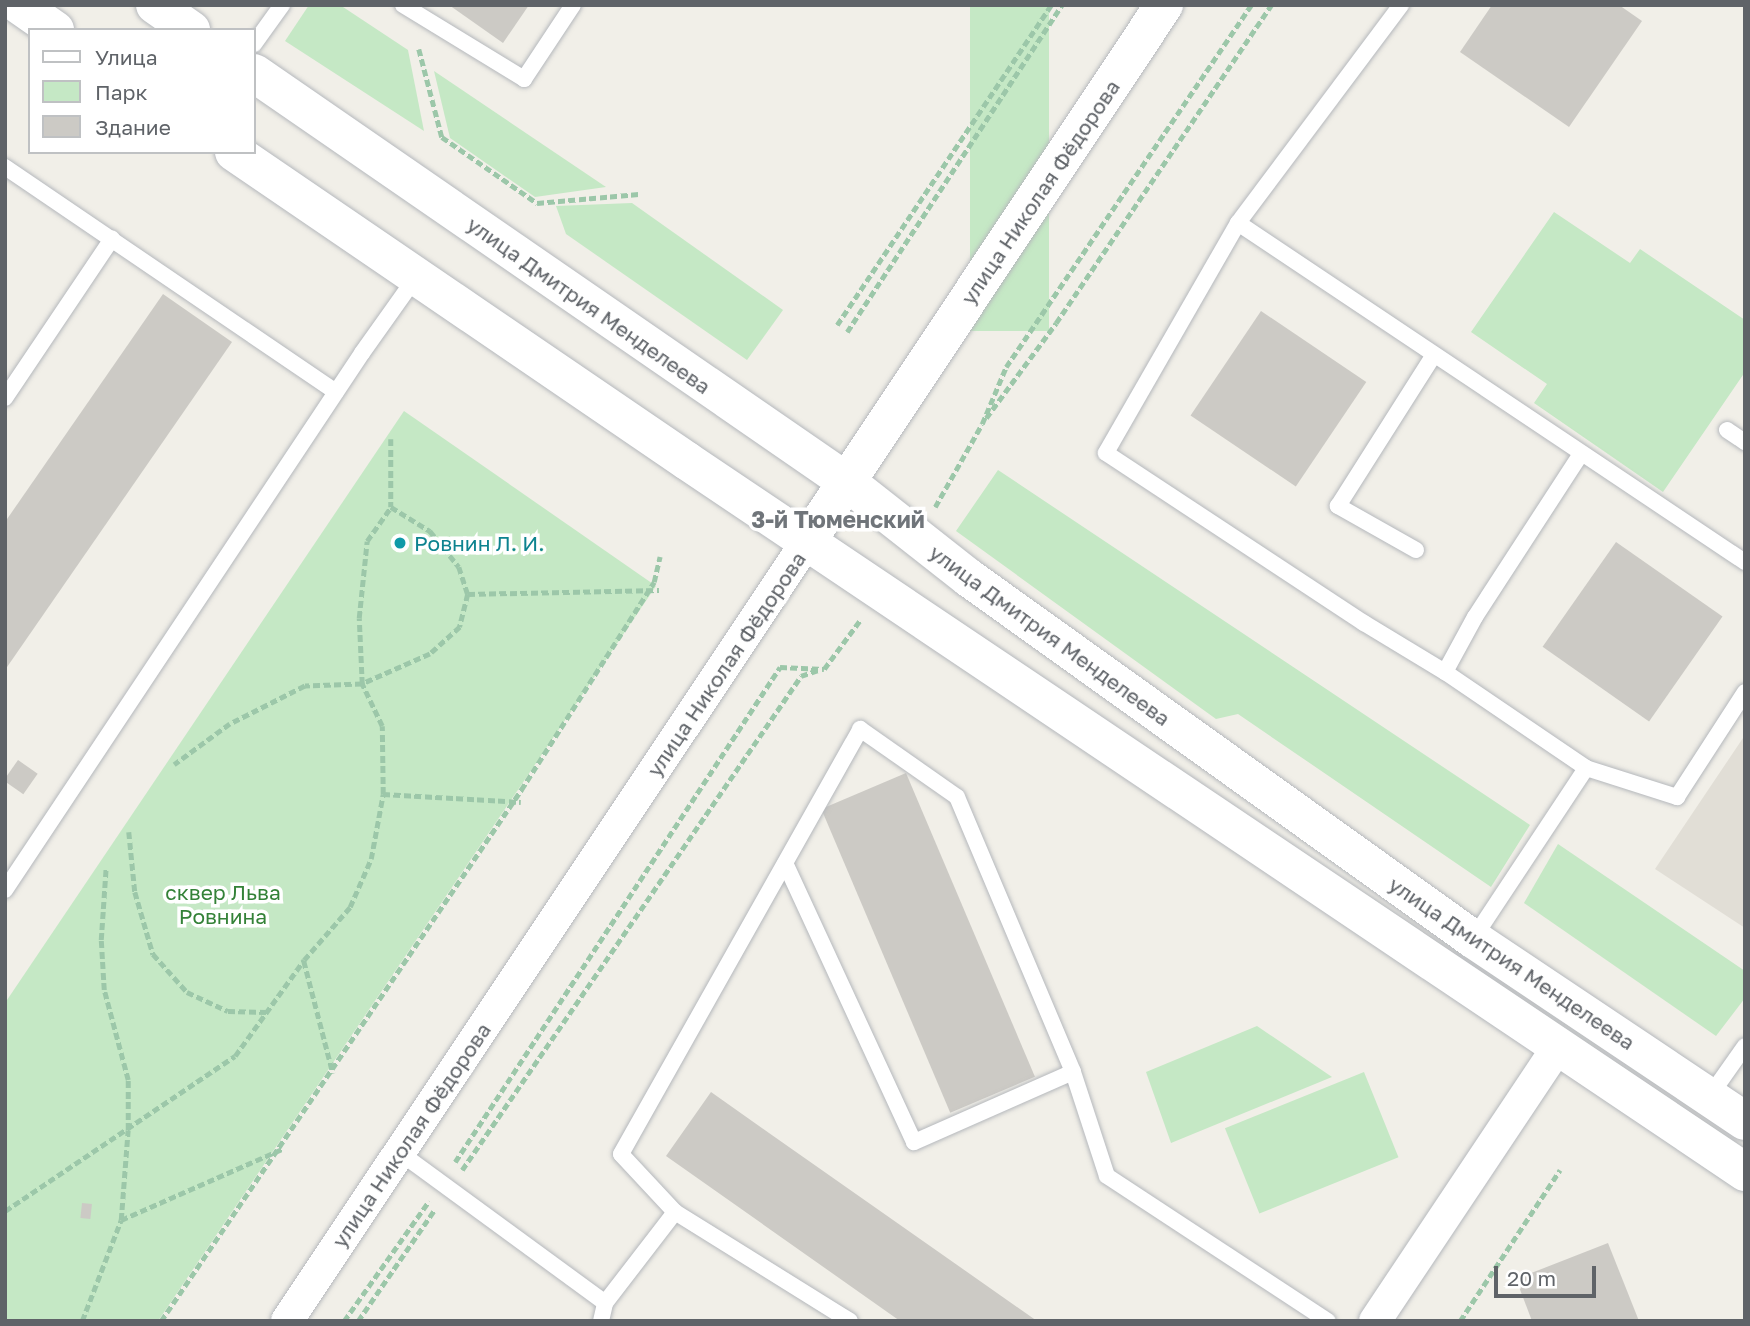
<!DOCTYPE html>
<html>
<head>
<meta charset="utf-8">
<style>
	body { margin:0 }
	#map { position:relative; width:1750px; height:1326px; overflow:hidden; background:#f1efe8; font-family:"Golos Text",sans-serif }
	div>[style] { position:absolute }
	[style*='--x'] { left:calc(var(--x)*1px); top:calc(var(--y)*1px); width:calc(var(--w)*1px); rotate:calc(var(--a)*1deg) }
	.education>* { inset:0; background:#e1ded6 }
	.green>* { inset:0; background:#c5e8c5; transform-origin:0 0 }
	.building>* { inset:0; background:#cccac5; transform-origin:0 0 }
	.path>* { height:4.5px; margin-top:-2.25px; transform-origin:0; background:repeating-linear-gradient(90deg,#9cc7a9 0 7px,transparent 0 10.5px) }
	.roads { filter:drop-shadow(0 0 2px #b5b8bc) drop-shadow(0 0 2px #b5b8bc) }
	.lane>* { height:16px; margin:-8px; padding:0 8px; transform-origin:8px; border-radius:8px; background:#fff }
	.street>* { height:32px; margin:-16px; padding:0 16px; transform-origin:16px; border-radius:16px; background:#fff }
	.secondary>* { height:38px; margin:-19px; padding:0 19px; transform-origin:19px; border-radius:19px; background:#fff }
	.dots>* { width:19px; height:19px; translate:-50% -50%; box-sizing:border-box; border:4px solid #fff; border-radius:50% }
	span { translate:-50% -50%; white-space:nowrap; text-align:center; line-height:1.15; -webkit-text-stroke:7px #fff; paint-order:stroke }
	.street-label { font-size:21px; color:#5f6368 }
	.culture-label { font-size:21px; color:#0d838f }
	.left { translate:0 -50%; text-align:left }
	.park-label { font-size:21px; color:#348238 }
	.neighbourhood-label { font-size:23px; color:#70757a; font-weight:700 }
	.frame { position:absolute; inset:0; border:7px solid #5f6368; pointer-events:none }
	.legend { position:absolute; left:28px; top:28px; width:228px; height:126px; box-sizing:border-box; background:#fff; border:2px solid #bfc1c3; margin:0; padding:9px 12px; list-style:none; font-size:21px; color:#5f6368 }
	.legend li { display:flex; align-items:center; gap:14px; height:35px }
	.legend b { width:35px; border:2px solid #bfc1c3 }
	.scale { position:absolute; left:1494px; top:1266px; width:102px; height:32px; box-sizing:border-box; border:4px solid #5f6368; border-top:0; padding-left:9px; font-size:21px; line-height:24px; white-space:nowrap; color:#5f6368; -webkit-text-stroke:5px #fff; paint-order:stroke }
</style>
</head>
<body>
<div id="map">
	<div class="education">
		<div style="clip-path:polygon(1745px 735px,1745px 928px,1655px 869px)"></div>
	</div>
	<div class="green">
		<div style="clip-path:polygon(309px 5px,340px 5px,408px 50px,424px 131px,285px 41px)"></div>
		<div style="left:970px;top:5px;width:79px;height:326px"></div>
		<div style="clip-path:polygon(434px 71px,606px 187px,535px 197px,450px 138px)"></div>
		<div style="clip-path:polygon(632px 203px,783px 310px,747px 360px,566px 234px,556px 206px)"></div>
		<div style="clip-path:polygon(1554px 212px,1630px 263px,1640px 249px,1745px 320px,1745px 372px,1663px 492px,1534px 403px,1547px 384px,1471px 332px)"></div>
		<div style="clip-path:polygon(404px 411px,656px 586px,158px 1321px,5px 1321px,5px 1003px)"></div>
		<div style="clip-path:polygon(998px 470px,1530px 825px,1491px 887px,1238px 714px,1216px 719px,956px 531px)"></div>
		<div style="clip-path:polygon(1558px 844px,1745px 971px,1745px 998px,1716px 1036px,1524px 903px)"></div>
		<div style="clip-path:polygon(1257px 1026px,1332px 1077px,1171px 1143px,1146px 1072px)"></div>
		<div style="left:1364px;top:1072px;width:92px;height:150px;rotate:68deg"></div>
	</div>
	<div class="building">
		<div style="clip-path:polygon(449px 5px,529px 5px,503px 43px)"></div>
		<div style="clip-path:polygon(1492px 5px,1619px 5px,1642px 21px,1569px 127px,1460px 52px)"></div>
		<div style="clip-path:polygon(163px 294px,232px 342px,5px 670px,5px 522px)"></div>
		<div style="left:1261px;top:311px;width:127px;height:126px;rotate:34deg"></div>
		<div style="left:1616px;top:542px;width:130px;height:128px;rotate:35deg"></div>
		<div style="left:18px;top:760px;width:24px;height:25px;rotate:35deg"></div>
		<div style="left:906px;top:773px;width:330px;height:92px;rotate:67deg"></div>
		<div style="clip-path:polygon(711px 1092px,769px 1133px,1037px 1321px,900px 1321px,666px 1156px)"></div>
		<div style="left:82px;top:1203px;width:10px;height:15px;rotate:6deg"></div>
		<div style="clip-path:polygon(1608px 1243px,1639px 1321px,1532px 1321px,1516px 1279px)"></div>
	</div>
	<div class="path">
		<div style="--x:419;--y:49;--w:91;--a:75.4"></div>
		<div style="--x:442;--y:137;--w:116;--a:34.8"></div>
		<div style="--x:537;--y:203;--w:102;--a:-5"></div>
		<div style="--x:837;--y:325;--w:385;--a:-56.2"></div>
		<div style="--x:847;--y:332;--w:391;--a:-56.7"></div>
		<div style="--x:986;--y:418;--w:118;--a:-53.6"></div>
		<div style="--x:1056;--y:323;--w:384;--a:-55.9"></div>
		<div style="--x:391;--y:439;--w:68;--a:90"></div>
		<div style="--x:391;--y:507;--w:46;--a:31.6"></div>
		<div style="--x:430;--y:531;--w:46;--a:51.1"></div>
		<div style="--x:459;--y:567;--w:28;--a:72"></div>
		<div style="--x:468;--y:594;--w:34;--a:104"></div>
		<div style="--x:460;--y:627;--w:40;--a:138"></div>
		<div style="--x:430;--y:654;--w:74;--a:156.2"></div>
		<div style="--x:362;--y:684;--w:66;--a:-92.6"></div>
		<div style="--x:359;--y:618;--w:77;--a:-84.1"></div>
		<div style="--x:367;--y:541;--w:42;--a:-54.8"></div>
		<div style="--x:935;--y:507;--w:95;--a:-60.5"></div>
		<div style="--x:982;--y:424;--w:62;--a:-67.2"></div>
		<div style="--x:1006;--y:367;--w:437;--a:-55.9"></div>
		<div style="--x:468;--y:594;--w:191;--a:-1.2"></div>
		<div style="--x:383;--y:794;--w:138;--a:3.3"></div>
		<div style="--x:129;--y:832;--w:60;--a:84.3"></div>
		<div style="--x:135;--y:892;--w:65;--a:73.8"></div>
		<div style="--x:153;--y:954;--w:51;--a:48.2"></div>
		<div style="--x:187;--y:992;--w:45;--a:24.9"></div>
		<div style="--x:228;--y:1011;--w:40;--a:1.4"></div>
		<div style="--x:304;--y:961;--w:116;--a:75.5"></div>
		<div style="--x:455;--y:1162;--w:592;--a:-56.71"></div>
		<div style="--x:780;--y:667;--w:44;--a:2.6"></div>
		<div style="--x:824;--y:669;--w:62;--a:-53.5"></div>
		<div style="--x:462;--y:1170;--w:599;--a:-55.54"></div>
		<div style="--x:801;--y:676;--w:18;--a:-19"></div>
		<div style="--x:5;--y:1211;--w:277;--a:-34"></div>
		<div style="--x:235;--y:1056;--w:118;--a:-54.3"></div>
		<div style="--x:304;--y:960;--w:70;--a:-49"></div>
		<div style="--x:350;--y:907;--w:52;--a:-66.4"></div>
		<div style="--x:371;--y:859;--w:66;--a:-79.5"></div>
		<div style="--x:383;--y:794;--w:68;--a:-90.8"></div>
		<div style="--x:382;--y:726;--w:47;--a:-115.5"></div>
		<div style="--x:362;--y:684;--w:57;--a:178"></div>
		<div style="--x:305;--y:686;--w:84;--a:153.1"></div>
		<div style="--x:230;--y:724;--w:69;--a:143.8"></div>
		<div style="--x:121;--y:1220;--w:176;--a:-23.8"></div>
		<div style="--x:82;--y:1321;--w:108;--a:-68.9"></div>
		<div style="--x:121;--y:1220;--w:90;--a:-85.6"></div>
		<div style="--x:128;--y:1130;--w:50;--a:-90"></div>
		<div style="--x:128;--y:1080;--w:93;--a:-104.9"></div>
		<div style="--x:104;--y:990;--w:50;--a:-93.4"></div>
		<div style="--x:101;--y:940;--w:73;--a:-86.1"></div>
		<div style="--x:161;--y:1321;--w:642;--a:-55.86"></div>
		<div style="--x:521;--y:790;--w:247;--a:-57.4"></div>
		<div style="--x:654;--y:582;--w:26;--a:-77"></div>
		<div style="--x:344;--y:1321;--w:147;--a:-54.7"></div>
		<div style="--x:358;--y:1321;--w:136;--a:-55.5"></div>
		<div style="--x:1460;--y:1321;--w:181;--a:-56.5"></div>
	</div>
	<div class="roads">
		<div class="lane">
			<div style="--x:403;--y:5;--w:142;--a:31.4"></div>
			<div style="--x:524;--y:79;--w:89;--a:-56.5"></div>
			<div style="--x:1401;--y:5;--w:272;--a:126.8"></div>
			<div style="--x:1238;--y:223;--w:265;--a:119.9"></div>
			<div style="--x:1106;--y:453;--w:309;--a:33.4"></div>
			<div style="--x:1364;--y:623;--w:95;--a:31.2"></div>
			<div style="--x:1445;--y:672;--w:171;--a:34.2"></div>
			<div style="--x:1586;--y:768;--w:96;--a:17.7"></div>
			<div style="--x:1677;--y:797;--w:125;--a:-57.1"></div>
			<div style="--x:254;--y:44;--w:48;--a:-54.3"></div>
			<div style="--x:5;--y:167;--w:400;--a:34.2"></div>
			<div style="--x:1238;--y:223;--w:610;--a:33.77"></div>
			<div style="--x:5;--y:398;--w:192;--a:-56.1"></div>
			<div style="--x:1727;--y:430;--w:22;--a:34"></div>
			<div style="--x:1416;--y:550;--w:90;--a:-150.6"></div>
			<div style="--x:1338;--y:506;--w:179;--a:-57.6"></div>
			<div style="--x:1445;--y:672;--w:63;--a:-61.4"></div>
			<div style="--x:1475;--y:617;--w:194;--a:-57"></div>
			<div style="--x:5;--y:890;--w:645;--a:-56.38"></div>
			<div style="--x:362;--y:353;--w:93;--a:-54.6"></div>
			<div style="--x:1473;--y:939;--w:205;--a:-56.5"></div>
			<div style="--x:1073;--y:1072;--w:109;--a:71.9"></div>
			<div style="--x:1107;--y:1176;--w:264;--a:33.3"></div>
			<div style="--x:1709;--y:1097;--w:62;--a:-54.8"></div>
			<div style="--x:399;--y:1152;--w:255;--a:36.2"></div>
			<div style="--x:675;--y:1212;--w:206;--a:31.9"></div>
			<div style="--x:601;--y:1321;--w:18;--a:-77"></div>
			<div style="--x:605;--y:1303;--w:115;--a:-52.4"></div>
			<div style="--x:675;--y:1212;--w:79;--a:-133"></div>
			<div style="--x:621;--y:1154;--w:488;--a:-60.6"></div>
			<div style="--x:860;--y:729;--w:118;--a:35"></div>
			<div style="--x:957;--y:797;--w:298;--a:67.1"></div>
			<div style="--x:1073;--y:1072;--w:174;--a:156.2"></div>
			<div style="--x:914;--y:1142;--w:307;--a:-114.8"></div>
		</div>
		<div class="street">
			<div style="--x:287;--y:1321;--w:939;--a:-56.29"></div>
			<div style="--x:1375;--y:1321;--w:328;--a:-56.3"></div>
		</div>
		<div class="secondary">
			<div style="--x:19;--y:5;--w:44;--a:34.8"></div>
			<div style="--x:155;--y:5;--w:44;--a:34.8"></div>
			<div style="--x:254;--y:73;--w:720;--a:34.59"></div>
			<div style="--x:847;--y:482;--w:155;--a:38.2"></div>
			<div style="--x:969;--y:578;--w:620;--a:35.61"></div>
			<div style="--x:1473;--y:939;--w:327;--a:33.8"></div>
			<div style="--x:234;--y:152;--w:548;--a:34.3"></div>
			<div style="--x:687;--y:461;--w:1275;--a:33.9"></div>
			<div style="--x:808;--y:540;--w:643;--a:-56.36"></div>
		</div>
	</div>
	<div class="dots">
		<div style="left:400px;top:543px;background:#0f9aa8"></div>
	</div>
	<div class="street-label">
		<span style="left:1040px;top:192px;rotate:-56deg">улица Николая Фёдорова</span>
		<span style="left:589px;top:305px;rotate:35deg">улица Дмитрия Менделеева</span>
		<span style="left:1050px;top:635px;rotate:36deg">улица Дмитрия Менделеева</span>
		<span style="left:726px;top:664px;rotate:-56deg">улица Николая Фёдорова</span>
		<span style="left:1512px;top:963px;rotate:34deg">улица Дмитрия Менделеева</span>
		<span style="left:411px;top:1135px;rotate:-56deg">улица Николая Фёдорова</span>
	</div>
	<div class="culture-label">
		<span class="left" style="left:414px;top:543px">Ровнин Л. И.</span>
	</div>
	<div class="park-label">
		<span style="left:223px;top:904px">сквер Льва<br>Ровнина</span>
	</div>
	<div class="neighbourhood-label">
		<span style="left:838px;top:519px">3-й Тюменский</span>
	</div>
	<div class="frame"></div>
	<ul class="legend">
	<li><b style="height:9px;background:#fff"></b>Улица</li>
	<li><b style="height:19px;background:#c5e8c5"></b>Парк</li>
	<li><b style="height:19px;background:#cccac5"></b>Здание</li>
	</ul>
	<div class="scale">20 m</div>
</div>
</body>
</html>
